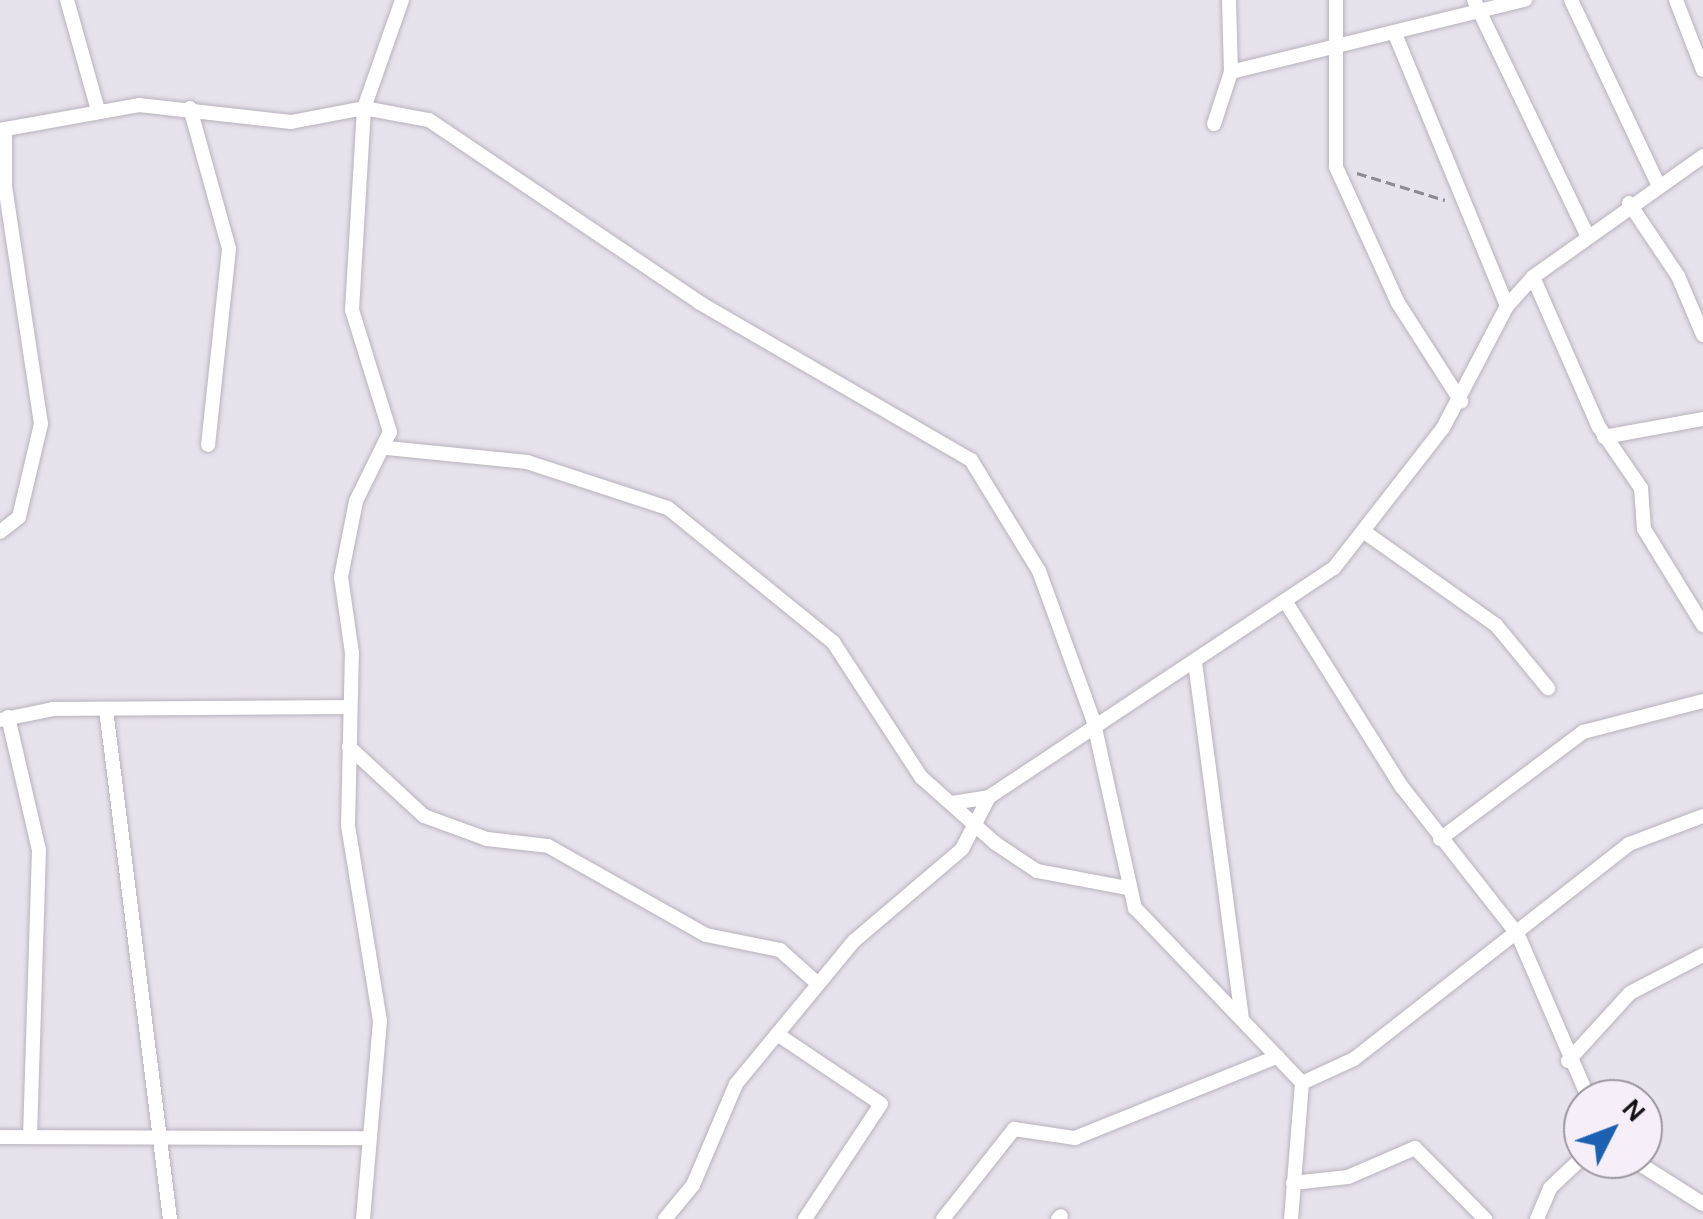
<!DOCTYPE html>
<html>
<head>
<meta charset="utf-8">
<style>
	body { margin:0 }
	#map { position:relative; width:1703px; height:1219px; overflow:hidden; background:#e8e2ec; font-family:Karla,sans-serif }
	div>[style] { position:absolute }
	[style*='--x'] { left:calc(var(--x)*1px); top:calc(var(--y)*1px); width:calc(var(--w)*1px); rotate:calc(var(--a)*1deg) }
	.path>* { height:2.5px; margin-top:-1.25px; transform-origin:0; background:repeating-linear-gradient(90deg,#8e8a91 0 10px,transparent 0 15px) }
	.roads { filter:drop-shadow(0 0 2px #b8b2bc) drop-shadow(0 0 2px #b8b2bc) }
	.minor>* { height:14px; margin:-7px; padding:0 7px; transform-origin:7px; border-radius:7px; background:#fff }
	span { translate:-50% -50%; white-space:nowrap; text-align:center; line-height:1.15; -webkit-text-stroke:10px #f6eff9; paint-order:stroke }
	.north { position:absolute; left:1563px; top:1079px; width:100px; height:100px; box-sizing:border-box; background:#f6eff9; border:2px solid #9b969d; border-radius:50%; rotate:48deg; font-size:28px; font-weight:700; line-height:40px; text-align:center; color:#121014 }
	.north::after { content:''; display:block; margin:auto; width:35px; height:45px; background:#1d62b2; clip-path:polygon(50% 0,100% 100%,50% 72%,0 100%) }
</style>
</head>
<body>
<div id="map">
	<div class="path">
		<div style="--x:1357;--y:173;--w:92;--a:17.1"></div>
	</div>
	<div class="roads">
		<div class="minor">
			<div style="--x:67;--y:0;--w:114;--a:74.3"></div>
			<div style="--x:1229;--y:0;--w:72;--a:88.4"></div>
			<div style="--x:1336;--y:0;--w:167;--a:90"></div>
			<div style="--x:1336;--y:167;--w:149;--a:65.5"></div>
			<div style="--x:1398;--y:303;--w:117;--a:57.3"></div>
			<div style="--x:1474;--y:0;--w:259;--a:64.3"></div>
			<div style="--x:1571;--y:0;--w:204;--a:64.7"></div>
			<div style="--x:1676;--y:0;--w:75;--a:68.9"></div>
			<div style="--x:1395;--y:34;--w:294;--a:67.6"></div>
			<div style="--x:190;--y:108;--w:146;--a:74.5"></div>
			<div style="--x:229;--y:249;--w:197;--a:96.1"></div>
			<div style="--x:1214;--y:124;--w:55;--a:-71.9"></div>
			<div style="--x:1231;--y:72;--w:303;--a:-13.8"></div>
			<div style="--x:0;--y:130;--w:141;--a:-10.2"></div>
			<div style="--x:139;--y:105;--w:153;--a:6.4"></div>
			<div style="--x:291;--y:122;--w:74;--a:-10.9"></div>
			<div style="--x:364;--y:108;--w:66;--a:10.5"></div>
			<div style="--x:429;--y:120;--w:327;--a:34"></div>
			<div style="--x:700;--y:303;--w:313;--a:30.1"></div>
			<div style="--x:971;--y:460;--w:130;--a:58.5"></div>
			<div style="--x:1039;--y:571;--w:158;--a:70"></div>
			<div style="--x:1093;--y:719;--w:194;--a:77.5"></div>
			<div style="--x:1135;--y:908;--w:242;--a:46.3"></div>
			<div style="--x:1302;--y:1083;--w:136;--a:94.6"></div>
			<div style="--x:1629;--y:203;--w:88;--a:56.1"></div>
			<div style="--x:1678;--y:276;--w:64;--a:67"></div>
			<div style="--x:1533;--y:277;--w:164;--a:66.3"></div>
			<div style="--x:1599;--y:427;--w:74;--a:55.5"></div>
			<div style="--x:1641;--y:488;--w:41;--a:85.8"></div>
			<div style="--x:1644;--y:529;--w:113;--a:58.4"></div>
			<div style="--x:1604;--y:437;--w:101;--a:-10.3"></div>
			<div style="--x:387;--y:448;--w:141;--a:5.7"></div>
			<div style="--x:527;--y:462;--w:148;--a:18.1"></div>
			<div style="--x:668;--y:508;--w:213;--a:39.1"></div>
			<div style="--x:833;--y:642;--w:161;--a:56.9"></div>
			<div style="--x:921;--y:777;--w:99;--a:41.7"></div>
			<div style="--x:995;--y:843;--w:50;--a:33.7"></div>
			<div style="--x:1037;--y:871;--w:92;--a:10.7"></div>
			<div style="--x:0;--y:532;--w:24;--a:-38"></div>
			<div style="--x:19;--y:517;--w:96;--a:-76.7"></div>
			<div style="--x:41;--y:424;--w:240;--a:-98.6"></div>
			<div style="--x:5;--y:187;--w:58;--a:-90"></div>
			<div style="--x:1366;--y:533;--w:159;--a:35.3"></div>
			<div style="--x:1496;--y:625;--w:82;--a:50.5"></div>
			<div style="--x:1287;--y:604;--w:216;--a:57.9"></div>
			<div style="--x:1402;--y:787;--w:188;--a:51.9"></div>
			<div style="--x:1518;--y:935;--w:179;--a:66.6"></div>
			<div style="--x:1195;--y:662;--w:360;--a:82.5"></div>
			<div style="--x:106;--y:709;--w:514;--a:82.85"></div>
			<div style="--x:8;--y:717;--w:137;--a:76.9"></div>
			<div style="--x:39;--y:850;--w:287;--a:91.8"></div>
			<div style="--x:0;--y:720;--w:54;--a:-11.7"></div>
			<div style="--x:53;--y:709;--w:294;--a:-0.4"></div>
			<div style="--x:349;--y:747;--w:102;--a:42.6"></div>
			<div style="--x:424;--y:816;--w:67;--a:20.1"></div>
			<div style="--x:487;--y:839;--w:61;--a:6.5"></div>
			<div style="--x:548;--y:846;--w:181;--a:29.4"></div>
			<div style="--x:706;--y:935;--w:76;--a:11.5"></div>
			<div style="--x:780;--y:950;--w:51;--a:41.8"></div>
			<div style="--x:952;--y:803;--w:37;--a:-9"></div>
			<div style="--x:1440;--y:839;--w:179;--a:-36.8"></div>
			<div style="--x:1583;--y:732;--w:124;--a:-14.5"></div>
			<div style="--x:777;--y:1034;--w:125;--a:33.9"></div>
			<div style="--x:881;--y:1104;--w:138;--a:123.5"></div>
			<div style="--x:1568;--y:1061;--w:92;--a:-47.6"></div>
			<div style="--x:1630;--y:993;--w:82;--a:-27.5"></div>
			<div style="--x:1302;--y:1083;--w:57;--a:-24.8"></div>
			<div style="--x:1354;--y:1059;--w:349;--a:-38"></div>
			<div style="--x:1629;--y:844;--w:79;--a:-20.7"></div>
			<div style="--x:0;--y:1137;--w:367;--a:0.2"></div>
			<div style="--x:1632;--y:1159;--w:84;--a:32.4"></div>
			<div style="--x:1293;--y:1183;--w:55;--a:-6.2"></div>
			<div style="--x:1348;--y:1177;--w:73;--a:-23.4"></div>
			<div style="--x:1415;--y:1148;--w:100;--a:45.4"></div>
			<div style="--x:363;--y:1219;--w:199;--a:-85.1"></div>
			<div style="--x:380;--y:1021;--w:198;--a:-99.3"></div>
			<div style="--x:348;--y:826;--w:173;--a:-88.7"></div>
			<div style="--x:352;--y:653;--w:77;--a:-98.2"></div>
			<div style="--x:341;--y:577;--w:77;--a:-78.8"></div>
			<div style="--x:356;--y:501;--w:77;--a:-63.8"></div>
			<div style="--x:390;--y:432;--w:128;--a:-107.3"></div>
			<div style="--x:352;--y:310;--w:202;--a:-86.6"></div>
			<div style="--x:364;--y:108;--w:114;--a:-70.6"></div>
			<div style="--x:665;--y:1219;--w:44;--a:-50.5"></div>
			<div style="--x:693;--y:1185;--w:110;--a:-66.9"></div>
			<div style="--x:736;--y:1084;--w:185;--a:-50.5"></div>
			<div style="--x:854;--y:941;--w:142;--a:-40.4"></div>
			<div style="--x:962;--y:849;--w:59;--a:-62.6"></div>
			<div style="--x:989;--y:797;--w:414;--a:-33.6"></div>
			<div style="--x:1334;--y:568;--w:177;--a:-52.1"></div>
			<div style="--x:1443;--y:428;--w:138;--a:-62.3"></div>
			<div style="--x:1507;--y:306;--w:39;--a:-48"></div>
			<div style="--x:1533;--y:277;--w:209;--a:-35.4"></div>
			<div style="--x:943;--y:1219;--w:115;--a:-51.7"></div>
			<div style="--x:1014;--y:1129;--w:62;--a:8.4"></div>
			<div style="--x:1075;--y:1138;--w:218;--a:-21.9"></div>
			<div style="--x:1058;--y:1219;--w:4;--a:-45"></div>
			<div style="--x:1537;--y:1219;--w:34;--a:-67"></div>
			<div style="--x:1550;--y:1188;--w:45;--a:-43.2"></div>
		</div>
	</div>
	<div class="north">N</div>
</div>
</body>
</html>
